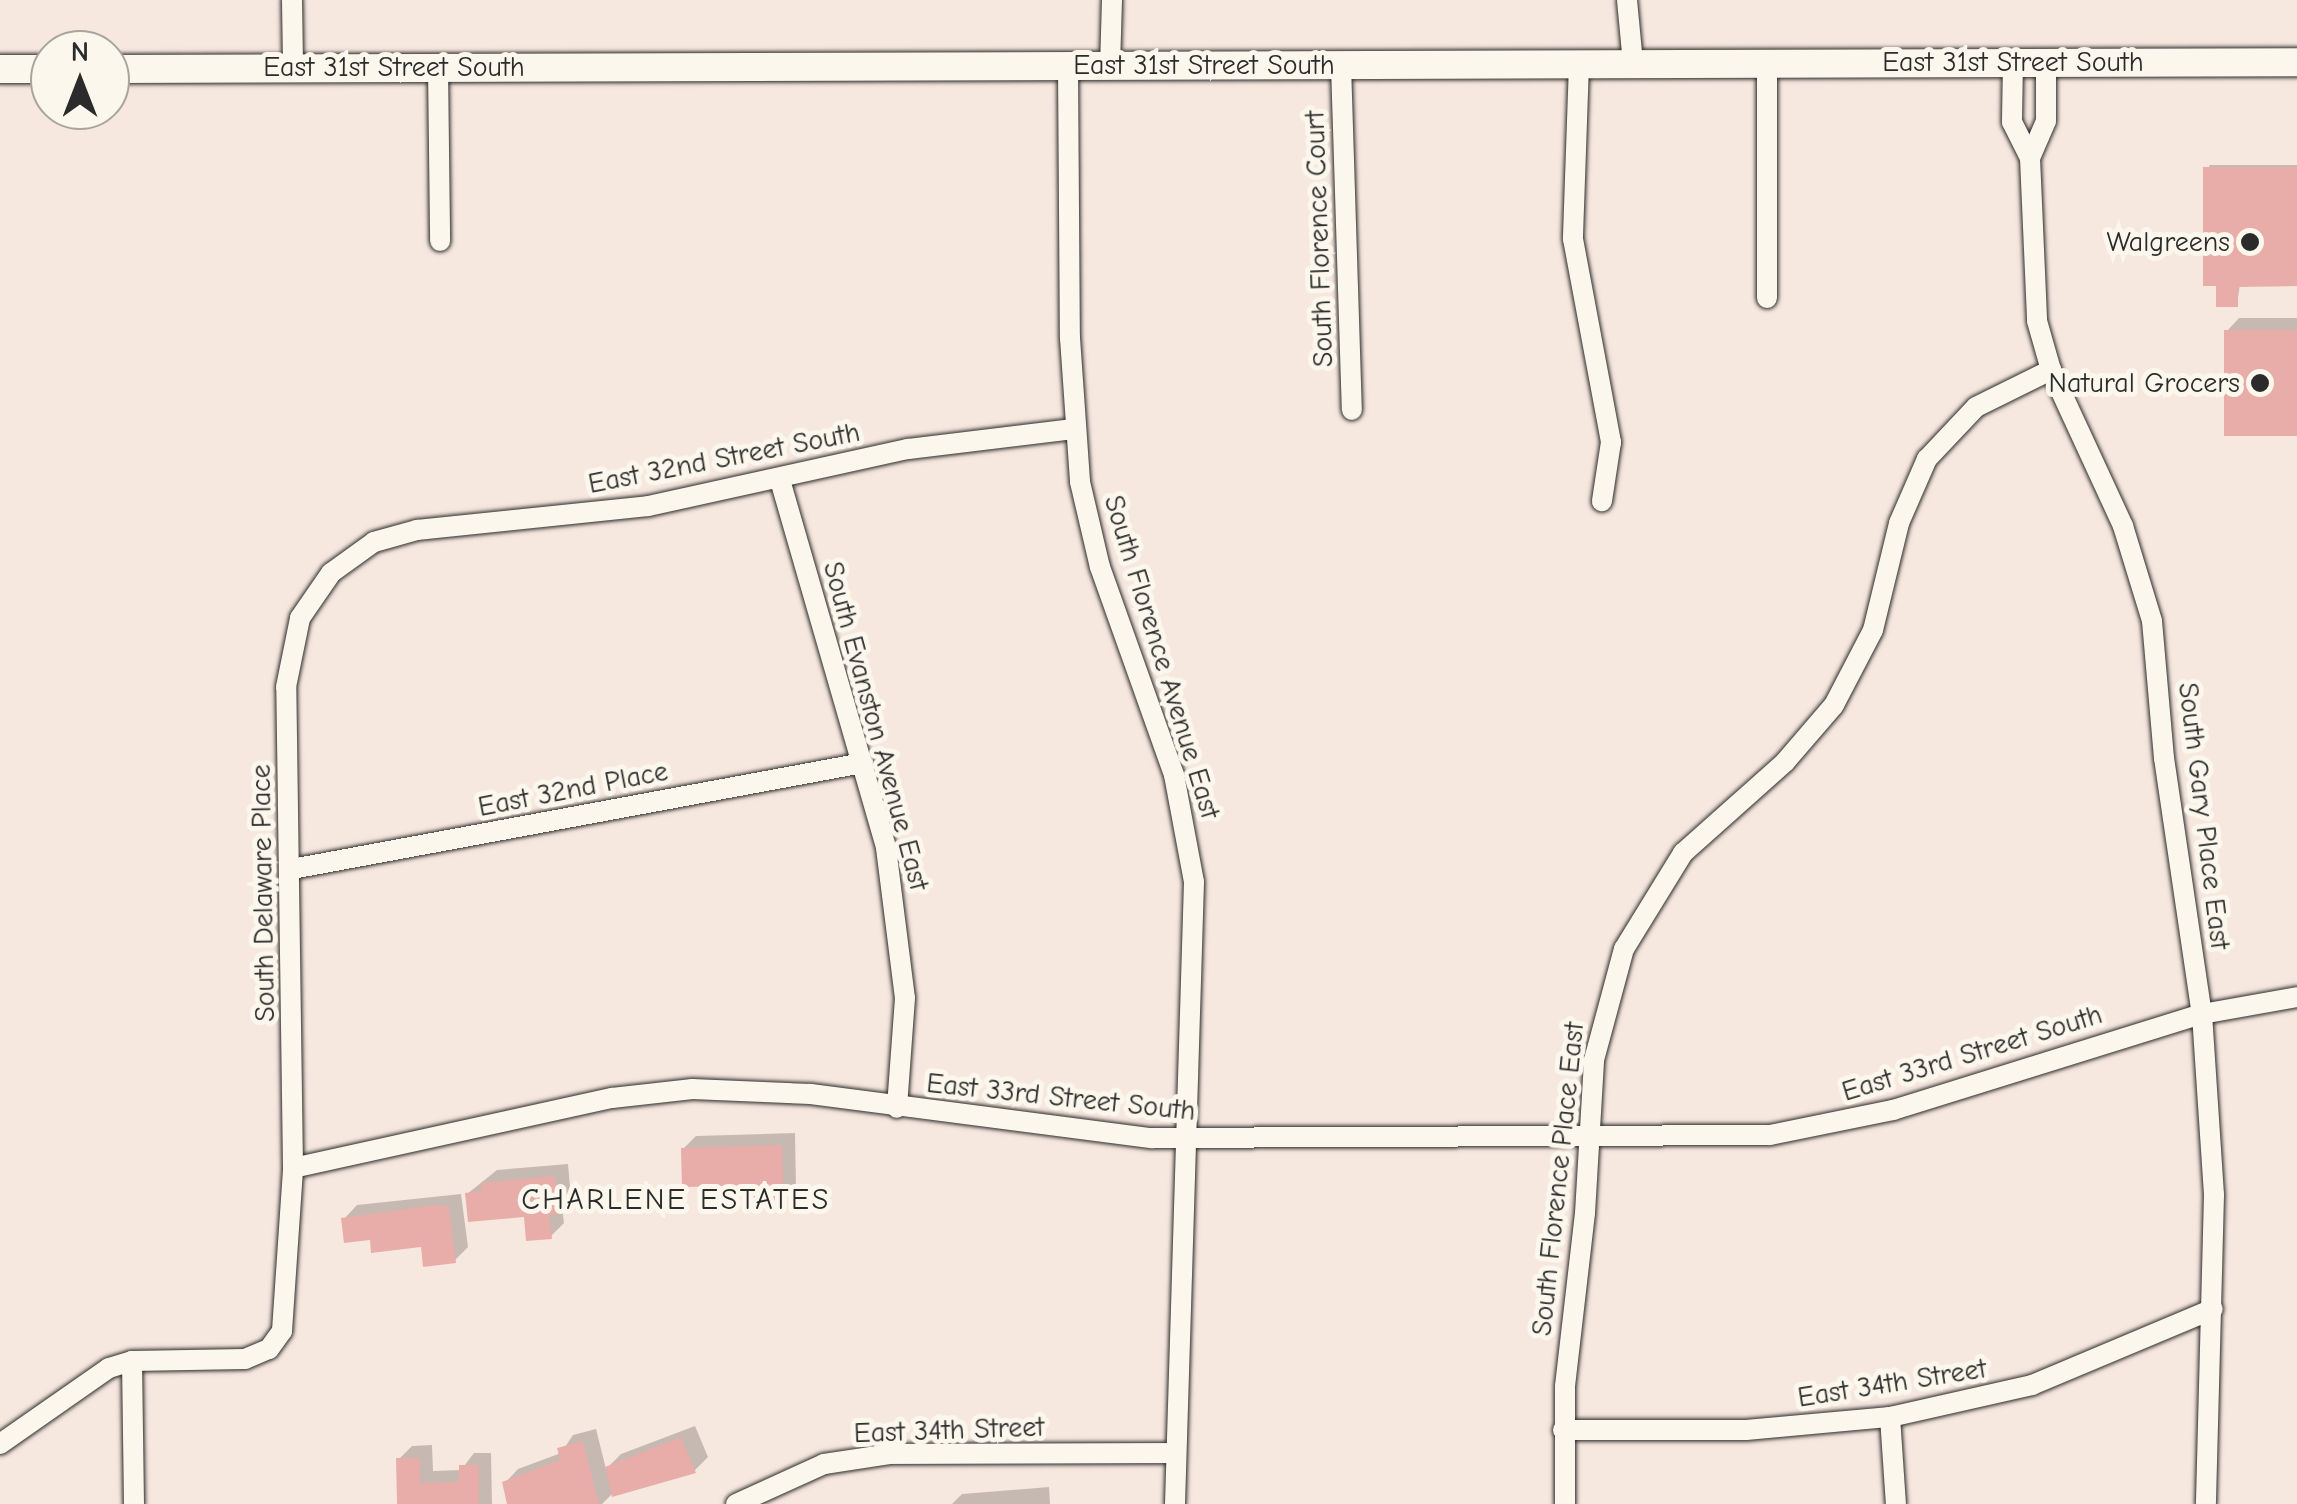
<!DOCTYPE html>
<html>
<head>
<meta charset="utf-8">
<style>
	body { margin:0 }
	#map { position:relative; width:2297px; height:1504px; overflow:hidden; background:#f7e8df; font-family:"Comic Neue",sans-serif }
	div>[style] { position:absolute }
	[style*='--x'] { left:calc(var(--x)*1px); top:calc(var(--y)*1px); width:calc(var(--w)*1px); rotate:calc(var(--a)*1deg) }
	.shadow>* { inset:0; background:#0003 }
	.building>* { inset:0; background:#e8ada9; transform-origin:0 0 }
	.roads { filter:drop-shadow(0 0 2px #2b2b2b) drop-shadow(0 0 2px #2b2b2b) }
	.minor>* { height:20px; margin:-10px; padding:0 10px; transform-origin:10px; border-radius:10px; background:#fbf7ec }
	.secondary>* { height:28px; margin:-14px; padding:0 14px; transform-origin:14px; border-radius:14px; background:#fbf7ec }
	.dots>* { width:28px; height:28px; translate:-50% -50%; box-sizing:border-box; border:5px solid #fbf7ec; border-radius:50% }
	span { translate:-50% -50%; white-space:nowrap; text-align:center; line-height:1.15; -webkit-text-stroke:10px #fbf7ec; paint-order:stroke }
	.street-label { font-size:28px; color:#2b2b2b }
	.poi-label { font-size:28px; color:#2b2b2b }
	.right { translate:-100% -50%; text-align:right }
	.neighbourhood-label { font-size:30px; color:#2b2b2b; letter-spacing:2.5px }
	.north { position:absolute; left:30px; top:30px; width:100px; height:100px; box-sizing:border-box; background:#fbf7ec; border:2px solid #a8a59f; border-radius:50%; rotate:0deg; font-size:28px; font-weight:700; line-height:40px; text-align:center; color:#2b2b2b }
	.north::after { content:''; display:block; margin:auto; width:35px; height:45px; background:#2b2b2b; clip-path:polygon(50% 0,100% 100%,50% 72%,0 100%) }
</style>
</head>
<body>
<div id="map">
	<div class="shadow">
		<div style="clip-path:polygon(2209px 165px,2297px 165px,2297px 283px,2240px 284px,2237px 305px)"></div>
		<div style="clip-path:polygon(2239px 318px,2297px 318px,2297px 434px,2226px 332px)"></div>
		<div style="clip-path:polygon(795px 1133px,796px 1187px,783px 1200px,683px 1149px,696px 1136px)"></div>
		<div style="clip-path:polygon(568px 1164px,571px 1198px,562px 1207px,564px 1223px,551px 1236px,526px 1214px,467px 1194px,497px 1170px)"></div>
		<div style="clip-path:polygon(461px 1194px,468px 1247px,455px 1260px,423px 1244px,372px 1237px,344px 1219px,357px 1205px)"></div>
		<div style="clip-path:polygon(695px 1426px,708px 1457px,695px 1470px,614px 1492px,602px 1504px,510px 1504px,505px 1483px,518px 1469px,561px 1453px,573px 1435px,596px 1429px,606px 1469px,621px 1454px)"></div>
		<div style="clip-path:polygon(432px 1445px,433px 1471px,461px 1470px,474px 1453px,491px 1453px,492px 1504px,399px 1504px,399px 1459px,412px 1446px)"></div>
		<div style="clip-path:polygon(1049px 1487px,1050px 1504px,952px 1504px,962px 1494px)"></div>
	</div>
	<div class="building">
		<div style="clip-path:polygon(2203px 167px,2297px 167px,2297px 286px,2238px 287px,2238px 307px,2216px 307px,2216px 286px,2203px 286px)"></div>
		<div style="left:2297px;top:330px;width:106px;height:73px;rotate:90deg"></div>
		<div style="clip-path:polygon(782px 1145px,784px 1203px,751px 1204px,750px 1186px,682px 1187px,681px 1148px)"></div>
		<div style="clip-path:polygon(555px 1176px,559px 1214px,549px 1215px,552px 1239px,526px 1241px,524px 1217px,468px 1222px,465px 1193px,481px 1191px,481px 1183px)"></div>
		<div style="clip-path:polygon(435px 1205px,449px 1207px,456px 1263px,423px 1267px,421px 1247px,371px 1253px,370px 1240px,344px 1243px,341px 1218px)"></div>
		<div style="clip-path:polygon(681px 1437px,696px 1473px,612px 1497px,605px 1467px)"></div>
		<div style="clip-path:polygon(583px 1441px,599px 1504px,507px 1504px,502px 1482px,560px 1460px,557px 1448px)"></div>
		<div style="clip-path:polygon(396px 1458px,420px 1458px,420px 1483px,459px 1482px,459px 1465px,479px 1465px,479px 1504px,397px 1504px)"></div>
	</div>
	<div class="roads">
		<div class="minor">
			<div style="--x:292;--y:0;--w:67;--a:89.1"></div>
			<div style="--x:1627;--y:0;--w:64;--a:84.6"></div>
			<div style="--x:2013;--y:62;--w:60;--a:91"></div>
			<div style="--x:2012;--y:122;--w:40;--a:63.4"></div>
			<div style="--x:2046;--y:62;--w:59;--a:90"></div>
			<div style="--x:2046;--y:121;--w:40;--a:113.4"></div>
			<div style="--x:2030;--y:158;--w:163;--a:87.5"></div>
			<div style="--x:2037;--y:321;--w:51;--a:74.1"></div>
			<div style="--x:2051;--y:370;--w:172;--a:65.2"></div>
			<div style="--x:2123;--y:526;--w:99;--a:73"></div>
			<div style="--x:2152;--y:621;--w:138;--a:85"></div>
			<div style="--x:2164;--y:758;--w:259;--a:81.6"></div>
			<div style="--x:2202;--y:1014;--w:181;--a:86.2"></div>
			<div style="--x:2214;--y:1195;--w:309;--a:91.5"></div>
			<div style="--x:1579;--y:64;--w:175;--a:92"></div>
			<div style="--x:1573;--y:239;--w:207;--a:79.4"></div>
			<div style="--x:1611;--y:442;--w:60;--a:98.7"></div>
			<div style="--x:1341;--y:65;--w:345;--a:88.2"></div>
			<div style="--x:1068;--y:66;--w:272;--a:89.6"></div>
			<div style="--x:1070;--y:338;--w:144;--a:86"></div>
			<div style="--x:1080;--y:482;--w:87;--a:76.8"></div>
			<div style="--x:1100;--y:567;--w:221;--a:70.4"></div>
			<div style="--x:1174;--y:775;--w:109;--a:79.4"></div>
			<div style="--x:1194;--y:882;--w:622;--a:91.75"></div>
			<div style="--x:438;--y:67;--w:174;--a:89.3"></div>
			<div style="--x:1110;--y:67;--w:67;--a:-88.3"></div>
			<div style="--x:1767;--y:298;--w:234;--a:-90"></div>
			<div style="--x:780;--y:480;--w:383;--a:73.9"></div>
			<div style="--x:886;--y:848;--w:151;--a:82.8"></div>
			<div style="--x:905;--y:998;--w:110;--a:94.2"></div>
			<div style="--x:292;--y:869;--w:581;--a:-10.52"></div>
			<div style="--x:293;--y:1168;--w:327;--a:-12.4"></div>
			<div style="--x:612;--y:1098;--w:81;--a:-6.4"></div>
			<div style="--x:692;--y:1089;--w:119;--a:2.4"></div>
			<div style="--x:811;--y:1094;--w:344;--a:7.4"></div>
			<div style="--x:1152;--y:1138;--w:618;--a:-0.28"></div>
			<div style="--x:1770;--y:1135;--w:126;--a:-11.5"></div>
			<div style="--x:1893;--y:1110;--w:324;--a:-17.3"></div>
			<div style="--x:2202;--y:1014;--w:97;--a:-10.1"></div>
			<div style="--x:132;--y:1361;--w:143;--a:89.2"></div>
			<div style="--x:1890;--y:1417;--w:87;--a:86.1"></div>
			<div style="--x:1563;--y:1430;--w:183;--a:0"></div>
			<div style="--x:1746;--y:1430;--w:145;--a:-5.2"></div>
			<div style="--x:1890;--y:1417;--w:146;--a:-12.7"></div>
			<div style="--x:2032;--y:1385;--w:196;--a:-22.8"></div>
			<div style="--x:0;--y:1444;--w:133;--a:-34.9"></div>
			<div style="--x:109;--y:1368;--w:24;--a:-17"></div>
			<div style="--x:132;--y:1361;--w:113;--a:-1"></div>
			<div style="--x:245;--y:1359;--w:26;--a:-23"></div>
			<div style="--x:269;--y:1349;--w:22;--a:-54"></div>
			<div style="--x:282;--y:1331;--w:163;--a:-86.1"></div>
			<div style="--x:293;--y:1168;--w:481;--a:-90.8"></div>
			<div style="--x:286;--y:687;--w:70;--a:-78.5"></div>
			<div style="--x:300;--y:618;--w:55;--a:-55.4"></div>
			<div style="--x:331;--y:573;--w:53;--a:-35.8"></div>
			<div style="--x:374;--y:542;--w:45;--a:-15.6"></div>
			<div style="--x:417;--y:530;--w:232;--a:-5.9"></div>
			<div style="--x:648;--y:506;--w:266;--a:-12.4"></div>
			<div style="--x:908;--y:449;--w:167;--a:-6.9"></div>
			<div style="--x:736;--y:1504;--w:97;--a:-24.4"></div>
			<div style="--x:824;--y:1464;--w:66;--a:-8.7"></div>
			<div style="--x:889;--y:1454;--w:283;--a:-0.2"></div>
			<div style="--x:1565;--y:1504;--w:118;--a:-90"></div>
			<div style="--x:1565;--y:1386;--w:174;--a:-83.4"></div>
			<div style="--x:1585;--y:1213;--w:153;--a:-86.6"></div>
			<div style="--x:1594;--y:1060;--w:115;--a:-74.9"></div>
			<div style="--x:1624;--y:949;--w:113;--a:-58.4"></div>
			<div style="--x:1683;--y:853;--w:137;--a:-41.7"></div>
			<div style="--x:1785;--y:762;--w:75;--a:-49.3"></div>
			<div style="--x:1834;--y:705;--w:85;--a:-62.5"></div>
			<div style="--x:1873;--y:630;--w:110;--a:-76.3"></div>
			<div style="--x:1899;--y:523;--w:70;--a:-66.4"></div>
			<div style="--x:1927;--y:459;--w:71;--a:-46.7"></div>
			<div style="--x:1976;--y:407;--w:84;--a:-26.3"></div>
		</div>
		<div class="secondary">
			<div style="--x:0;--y:69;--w:50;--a:0"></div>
			<div style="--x:110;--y:69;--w:2187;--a:-0.18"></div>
		</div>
	</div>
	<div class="dots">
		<div style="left:2250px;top:242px;background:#2b2b2b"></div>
		<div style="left:2260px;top:383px;background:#2b2b2b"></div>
	</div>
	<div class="street-label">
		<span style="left:2013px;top:62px">East 31st Street South</span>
		<span style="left:1204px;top:65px">East 31st Street South</span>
		<span style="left:394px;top:67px">East 31st Street South</span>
		<span style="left:1319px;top:239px;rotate:-92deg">South Florence Court</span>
		<span style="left:724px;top:458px;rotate:-11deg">East 32nd Street South</span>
		<span style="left:1162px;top:657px;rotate:73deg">South Florence Avenue East</span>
		<span style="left:876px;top:726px;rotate:75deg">South Evanston Avenue East</span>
		<span style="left:573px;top:789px;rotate:-11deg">East 32nd Place</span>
		<span style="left:2204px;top:816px;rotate:83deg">South Gary Place East</span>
		<span style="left:263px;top:893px;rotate:-91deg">South Delaware Place</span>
		<span style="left:1972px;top:1053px;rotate:-17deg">East 33rd Street South</span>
		<span style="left:1061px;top:1097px;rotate:6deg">East 33rd Street South</span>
		<span style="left:1558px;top:1179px;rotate:-84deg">South Florence Place East</span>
		<span style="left:1892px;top:1383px;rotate:-9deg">East 34th Street</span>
		<span style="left:949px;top:1430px;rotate:-2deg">East 34th Street</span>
	</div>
	<div class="poi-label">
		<span class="right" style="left:2230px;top:242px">Walgreens</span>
		<span class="right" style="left:2240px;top:383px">Natural Grocers</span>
	</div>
	<div class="neighbourhood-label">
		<span style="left:676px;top:1200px">CHARLENE ESTATES</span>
	</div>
	<div class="north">N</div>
</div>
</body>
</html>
